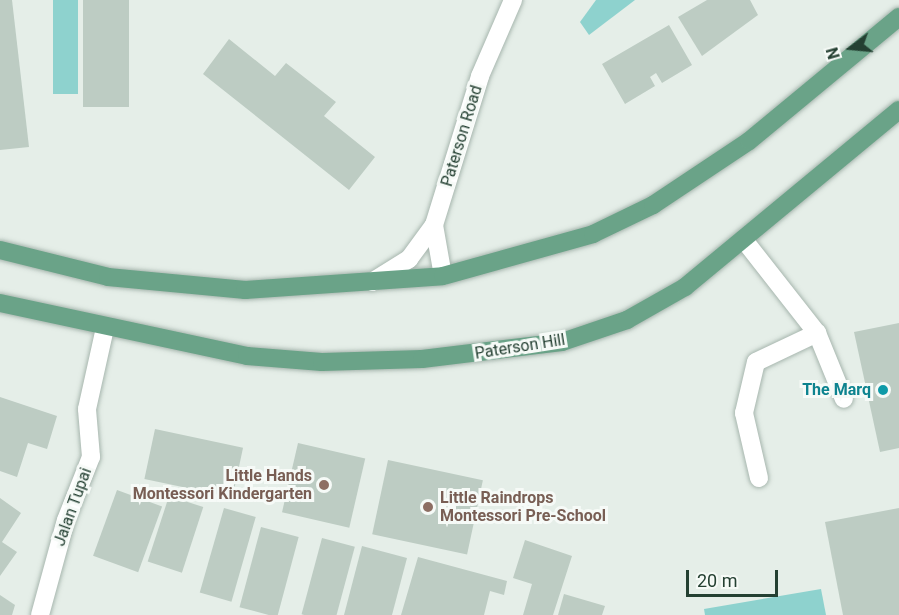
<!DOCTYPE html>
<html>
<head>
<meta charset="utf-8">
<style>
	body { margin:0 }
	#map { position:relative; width:899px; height:615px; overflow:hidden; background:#e5eee8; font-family:Roboto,sans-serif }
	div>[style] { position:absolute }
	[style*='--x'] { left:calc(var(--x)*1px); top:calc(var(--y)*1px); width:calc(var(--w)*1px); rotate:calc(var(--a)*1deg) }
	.water>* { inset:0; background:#8ed2ce; transform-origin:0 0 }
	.building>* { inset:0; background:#bdccc3; transform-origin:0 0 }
	.roads { filter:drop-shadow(0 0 2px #a7b6ae) drop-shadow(0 0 2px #a7b6ae) }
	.minor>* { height:18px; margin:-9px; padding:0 9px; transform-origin:9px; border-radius:9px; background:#fff }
	.major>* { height:18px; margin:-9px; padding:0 9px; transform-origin:9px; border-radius:9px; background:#6aa388 }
	.dots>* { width:16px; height:16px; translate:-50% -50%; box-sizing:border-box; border:3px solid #f6faf7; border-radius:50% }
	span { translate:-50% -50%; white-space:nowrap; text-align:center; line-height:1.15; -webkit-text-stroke:6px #f6faf7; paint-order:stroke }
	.street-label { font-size:16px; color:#244032 }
	.culture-label { font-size:16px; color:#0d838f; font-weight:700 }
	.right { translate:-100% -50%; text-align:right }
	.education-label { font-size:16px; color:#785e54; font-weight:700 }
	.left { translate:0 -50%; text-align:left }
	.north { position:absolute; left:821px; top:18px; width:60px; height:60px; -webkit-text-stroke:4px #f6faf7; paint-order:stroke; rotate:254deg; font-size:16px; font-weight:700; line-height:24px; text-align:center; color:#244032 }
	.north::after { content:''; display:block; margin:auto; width:21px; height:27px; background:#244032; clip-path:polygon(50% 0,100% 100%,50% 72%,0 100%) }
	.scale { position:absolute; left:686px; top:570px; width:92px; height:27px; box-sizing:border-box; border:3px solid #244032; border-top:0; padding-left:8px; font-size:18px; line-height:21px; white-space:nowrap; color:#244032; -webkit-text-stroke:4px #f6faf7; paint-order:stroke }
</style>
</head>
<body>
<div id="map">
	<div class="water">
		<div style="left:53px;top:0;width:25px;height:94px"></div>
		<div style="clip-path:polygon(596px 0,635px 0,589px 35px,580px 22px)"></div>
		<div style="clip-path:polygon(821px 589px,826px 615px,705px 615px,704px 609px)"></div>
	</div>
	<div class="building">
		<div style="clip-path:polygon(0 0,12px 0,29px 147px,0 150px)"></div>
		<div style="left:83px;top:0;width:46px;height:107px"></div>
		<div style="clip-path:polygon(707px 0,750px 0,758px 15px,702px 56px,678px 17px)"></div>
		<div style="clip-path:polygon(669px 25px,692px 65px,662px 83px,656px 73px,650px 77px,655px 86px,625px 104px,602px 64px)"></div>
		<div style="clip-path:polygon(229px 39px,275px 76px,286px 63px,336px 102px,324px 116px,375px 157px,349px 190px,203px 74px)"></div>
		<div style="clip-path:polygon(899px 323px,899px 448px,880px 452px,854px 332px)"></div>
		<div style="clip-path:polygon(0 397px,57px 416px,47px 449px,28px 443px,17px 477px,0 471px)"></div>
		<div style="left:155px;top:429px;width:90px;height:51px;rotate:12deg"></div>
		<div style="left:298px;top:443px;width:69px;height:71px;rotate:13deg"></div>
		<div style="left:388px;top:460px;width:97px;height:76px;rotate:12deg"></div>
		<div style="left:117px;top:490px;width:48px;height:70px;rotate:20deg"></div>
		<div style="left:169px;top:496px;width:36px;height:69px;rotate:18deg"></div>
		<div style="clip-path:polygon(0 498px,21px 513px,2px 542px,17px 552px,0 576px)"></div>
		<div style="left:224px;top:508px;width:33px;height:88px;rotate:16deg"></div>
		<div style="clip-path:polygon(899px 508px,899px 615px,843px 615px,825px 522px)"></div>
		<div style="left:261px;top:527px;width:39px;height:83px;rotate:15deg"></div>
		<div style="left:322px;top:538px;width:34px;height:79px;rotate:15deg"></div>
		<div style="clip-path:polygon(525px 540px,572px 556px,553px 615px,523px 615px,532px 584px,513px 578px)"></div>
		<div style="clip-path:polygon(362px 546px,407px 558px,392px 615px,344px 615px)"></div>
		<div style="clip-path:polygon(418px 557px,507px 581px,504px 595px,490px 591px,484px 615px,401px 615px)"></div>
		<div style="clip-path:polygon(564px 594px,605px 606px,602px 615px,558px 615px)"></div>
		<div style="clip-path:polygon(0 595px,15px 605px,12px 615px,0 615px)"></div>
	</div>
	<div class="roads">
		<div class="minor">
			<div style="--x:744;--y:240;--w:118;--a:51.9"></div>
			<div style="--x:817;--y:333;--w:71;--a:67.8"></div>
			<div style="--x:443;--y:276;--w:52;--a:-100"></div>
			<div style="--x:434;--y:225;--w:156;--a:-72.8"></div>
			<div style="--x:480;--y:76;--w:83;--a:-66.5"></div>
			<div style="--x:372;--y:282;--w:44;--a:-31.9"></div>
			<div style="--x:409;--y:259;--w:42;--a:-53.7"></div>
			<div style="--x:759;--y:478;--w:67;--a:-103"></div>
			<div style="--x:744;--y:413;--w:52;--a:-76.8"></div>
			<div style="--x:756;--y:362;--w:68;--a:-25.4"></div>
			<div style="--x:40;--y:615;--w:98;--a:-74.7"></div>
			<div style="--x:66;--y:520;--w:68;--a:-68.4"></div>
			<div style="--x:91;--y:457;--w:48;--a:-94.8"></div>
			<div style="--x:87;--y:409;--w:83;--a:-77.5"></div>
		</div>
		<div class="major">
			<div style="--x:0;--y:250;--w:111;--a:14"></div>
			<div style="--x:108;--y:277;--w:138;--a:5.4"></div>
			<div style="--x:245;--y:290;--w:198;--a:-4"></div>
			<div style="--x:443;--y:276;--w:156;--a:-15.6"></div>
			<div style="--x:593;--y:234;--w:67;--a:-25.8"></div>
			<div style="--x:653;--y:205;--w:115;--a:-33.7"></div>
			<div style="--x:749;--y:141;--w:195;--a:-39.6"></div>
			<div style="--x:0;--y:303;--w:253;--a:12.1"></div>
			<div style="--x:247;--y:356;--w:75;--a:4.6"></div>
			<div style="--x:322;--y:362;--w:100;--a:-1.7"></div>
			<div style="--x:422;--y:359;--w:141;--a:-6.9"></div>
			<div style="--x:562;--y:342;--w:69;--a:-18.7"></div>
			<div style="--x:627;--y:320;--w:67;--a:-29.6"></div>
			<div style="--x:685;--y:287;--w:278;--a:-39.6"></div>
		</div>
	</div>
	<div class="dots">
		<div style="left:883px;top:390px;background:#0f9aa8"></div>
		<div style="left:324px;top:485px;background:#8d6e63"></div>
		<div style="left:428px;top:507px;background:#8d6e63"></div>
	</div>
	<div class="street-label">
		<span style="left:462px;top:136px;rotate:-73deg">Paterson Road</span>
		<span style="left:520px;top:347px;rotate:-9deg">Paterson Hill</span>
		<span style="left:73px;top:507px;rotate:-70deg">Jalan Tupai</span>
	</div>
	<div class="culture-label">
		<span class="right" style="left:871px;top:390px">The Marq</span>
	</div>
	<div class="education-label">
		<span class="right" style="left:312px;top:485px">Little Hands<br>Montessori Kindergarten</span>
		<span class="left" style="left:440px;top:507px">Little Raindrops<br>Montessori Pre-School</span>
	</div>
	<div class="north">N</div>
	<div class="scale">20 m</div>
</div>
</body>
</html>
